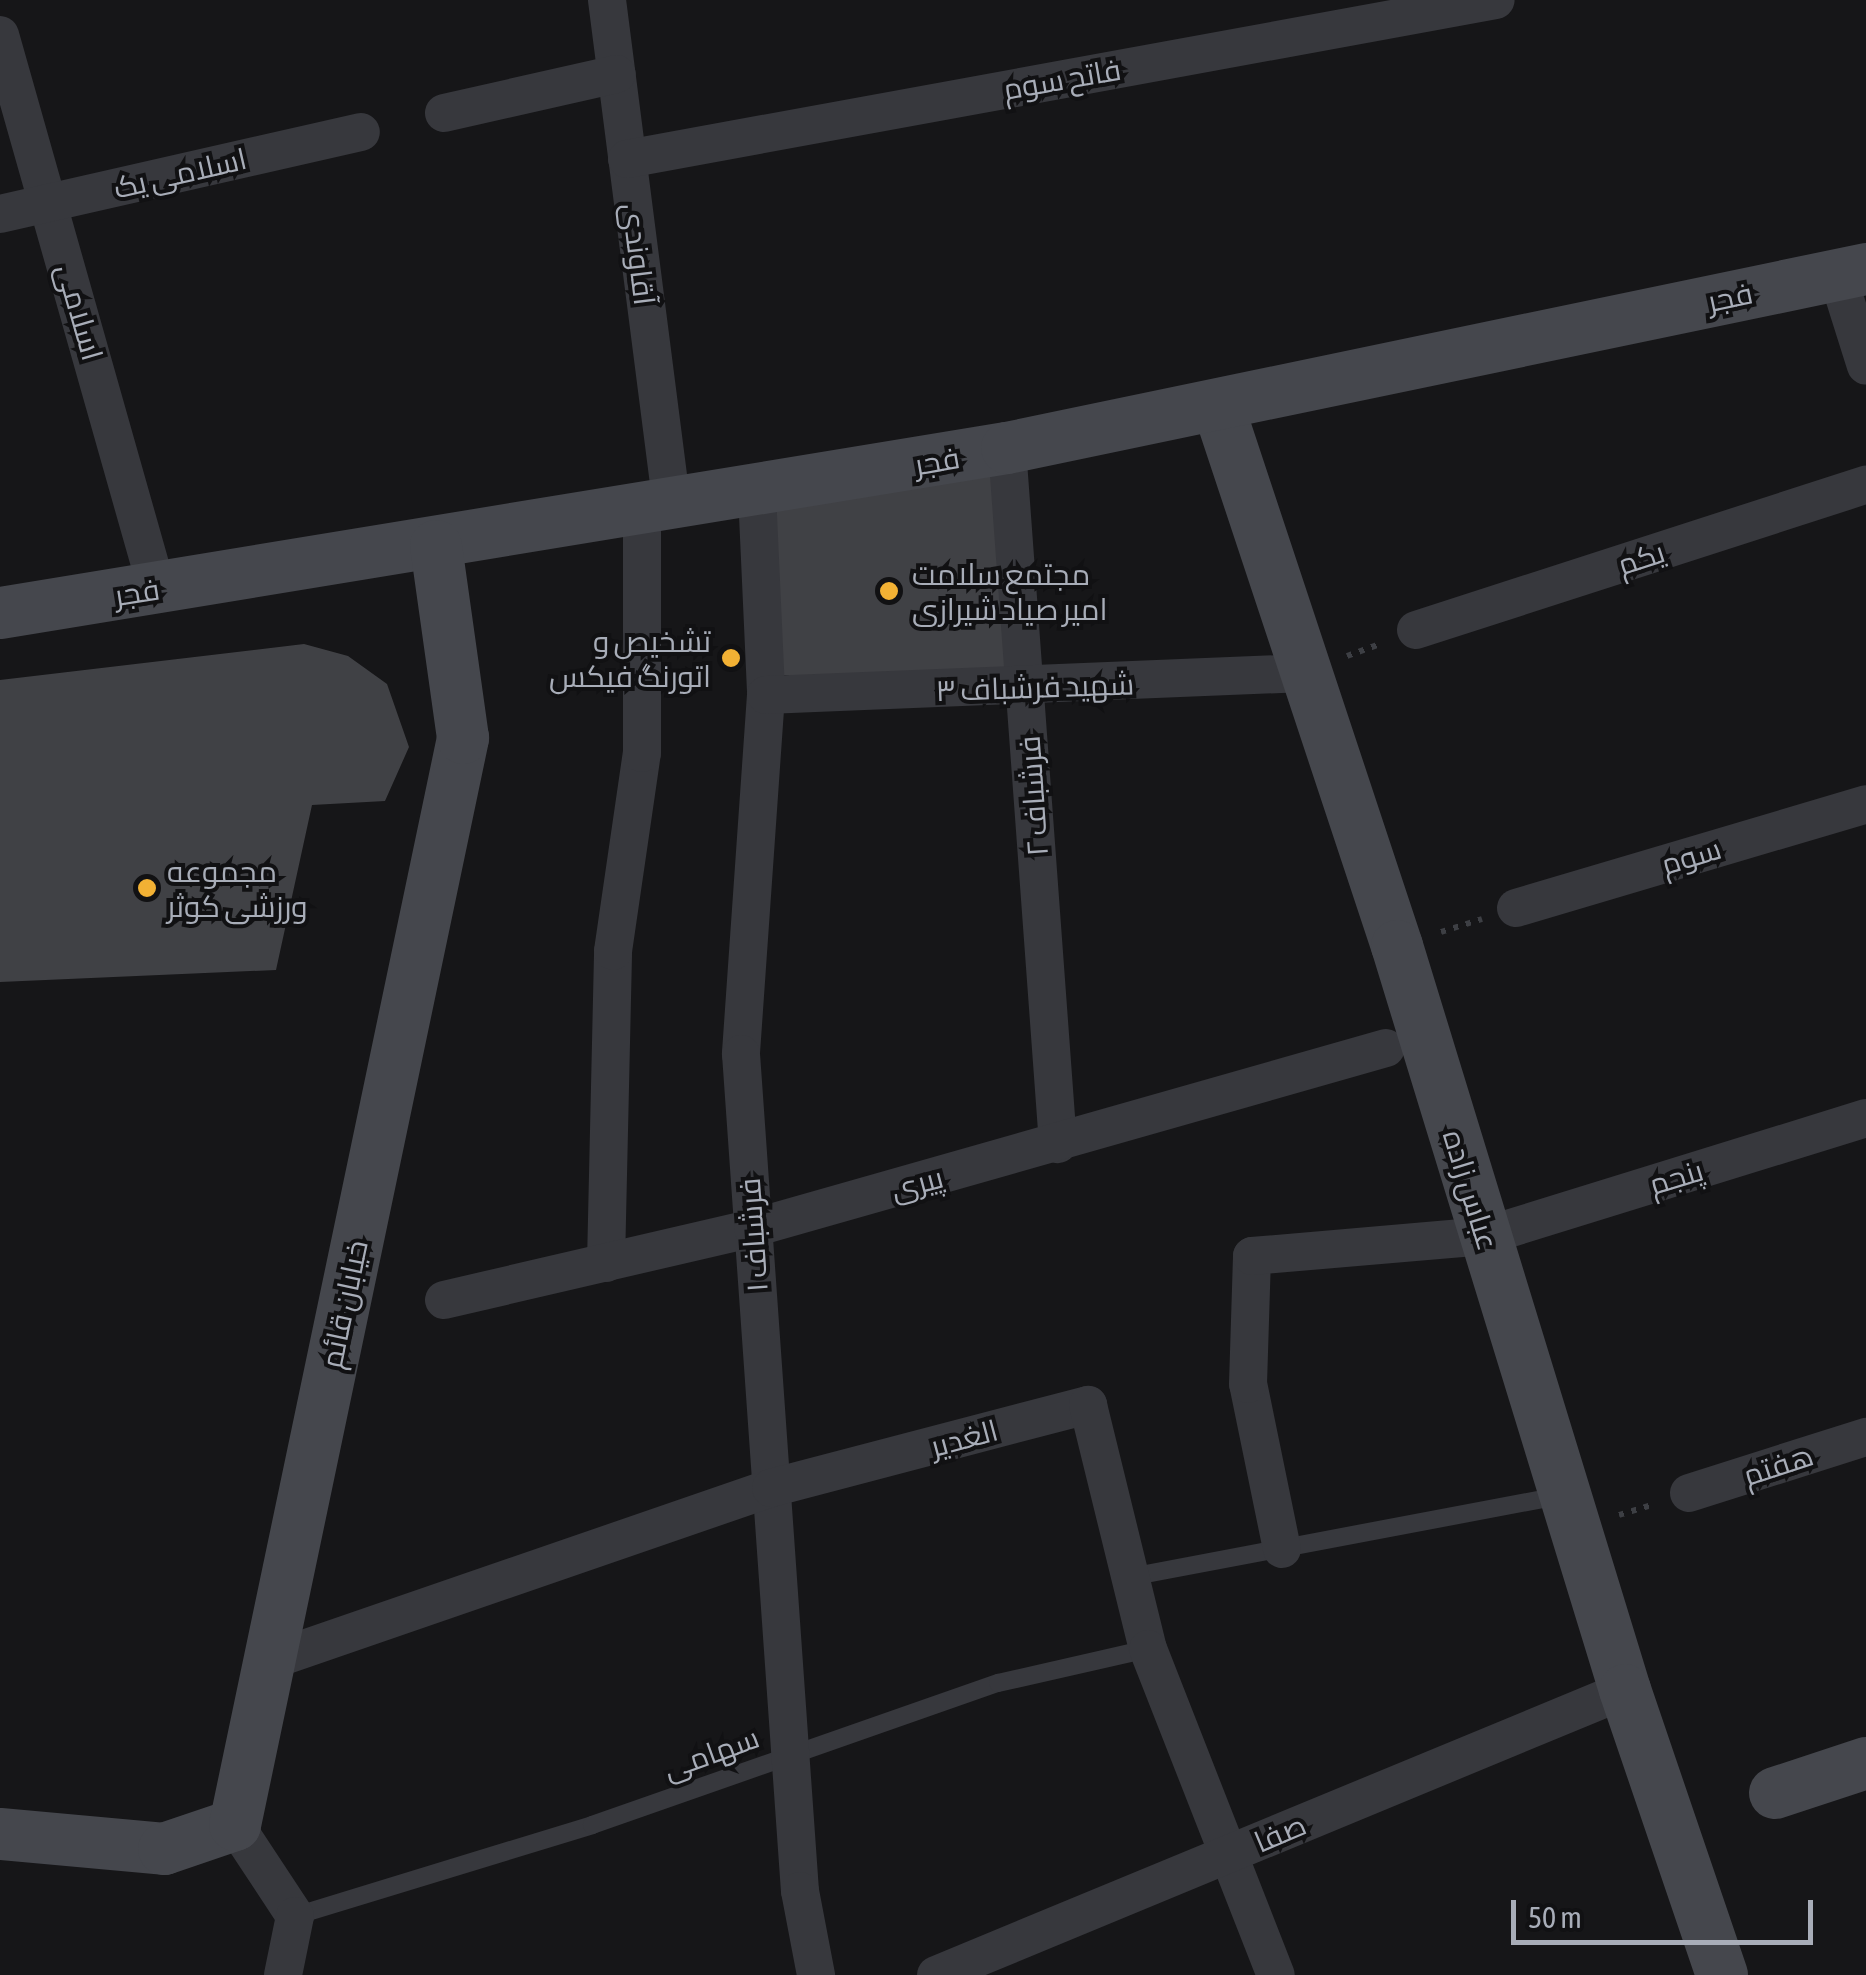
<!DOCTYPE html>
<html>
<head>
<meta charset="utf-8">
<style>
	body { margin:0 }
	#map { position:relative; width:1866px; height:1975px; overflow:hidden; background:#161618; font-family:"Asap Condensed",Cairo,sans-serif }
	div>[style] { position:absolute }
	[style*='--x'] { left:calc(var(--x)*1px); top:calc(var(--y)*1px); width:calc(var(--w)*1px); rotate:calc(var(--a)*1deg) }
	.building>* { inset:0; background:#404145 }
	.path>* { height:6px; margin-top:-3px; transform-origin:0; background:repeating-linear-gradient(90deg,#3d3f44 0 5px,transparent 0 13px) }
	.lane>* { height:18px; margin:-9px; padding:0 9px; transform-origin:9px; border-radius:9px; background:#37383d }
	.street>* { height:38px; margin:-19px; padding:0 19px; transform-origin:19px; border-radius:19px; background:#37383d }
	.secondary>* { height:52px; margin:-26px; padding:0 26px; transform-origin:26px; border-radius:26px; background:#45474d }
	.dots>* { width:28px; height:28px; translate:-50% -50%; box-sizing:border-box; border:5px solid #111113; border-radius:50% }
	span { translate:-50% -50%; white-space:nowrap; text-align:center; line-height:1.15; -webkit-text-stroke:8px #111113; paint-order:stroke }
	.street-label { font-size:30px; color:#a8adb8 }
	.poi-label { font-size:30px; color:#a8adb8 }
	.left { translate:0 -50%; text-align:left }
	.right { translate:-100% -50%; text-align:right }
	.scale { position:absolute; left:1511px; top:1900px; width:302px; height:45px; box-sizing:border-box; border:5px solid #a8adb8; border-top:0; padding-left:12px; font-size:30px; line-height:35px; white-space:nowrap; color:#a8adb8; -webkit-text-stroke:8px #111113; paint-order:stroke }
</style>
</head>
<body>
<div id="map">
	<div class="building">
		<div style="clip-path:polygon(994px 470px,1007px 675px,779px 675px,773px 507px)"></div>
		<div style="clip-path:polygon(304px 644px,348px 656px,387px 684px,409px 747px,385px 801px,312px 805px,276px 970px,0 982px,0 680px)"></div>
	</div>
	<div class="path">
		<div style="--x:1347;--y:656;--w:37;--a:-20"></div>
		<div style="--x:1441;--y:932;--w:43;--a:-17.6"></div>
		<div style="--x:1619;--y:1515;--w:38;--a:-17"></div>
	</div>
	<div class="lane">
		<div style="--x:1130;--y:1577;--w:437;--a:-10.7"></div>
		<div style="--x:295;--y:1916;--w:311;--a:-17"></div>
		<div style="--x:592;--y:1825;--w:430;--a:-19.3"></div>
		<div style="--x:998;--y:1683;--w:154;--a:-12.8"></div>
	</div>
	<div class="street">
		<div style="--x:607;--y:0;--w:511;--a:82.69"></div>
		<div style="--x:0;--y:35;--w:576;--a:74.18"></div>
		<div style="--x:444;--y:113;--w:177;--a:-12.7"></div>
		<div style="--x:627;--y:159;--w:883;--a:-10.37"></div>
		<div style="--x:0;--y:214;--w:370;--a:-12.8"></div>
		<div style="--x:1837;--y:274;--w:96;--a:72.5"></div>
		<div style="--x:1007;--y:448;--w:698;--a:85.81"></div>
		<div style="--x:757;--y:493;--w:202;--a:87.4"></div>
		<div style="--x:766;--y:695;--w:360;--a:94"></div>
		<div style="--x:741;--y:1054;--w:839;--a:85.97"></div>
		<div style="--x:800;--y:1891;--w:86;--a:79.2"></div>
		<div style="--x:1416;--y:630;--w:473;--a:-17.9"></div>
		<div style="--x:766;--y:695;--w:539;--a:-2.34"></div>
		<div style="--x:1516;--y:908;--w:365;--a:-16.5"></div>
		<div style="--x:606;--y:1263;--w:312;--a:-88.7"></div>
		<div style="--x:613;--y:951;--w:200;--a:-81.7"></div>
		<div style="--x:642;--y:753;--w:241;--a:-90"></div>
		<div style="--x:444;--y:1300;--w:317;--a:-13.1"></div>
		<div style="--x:753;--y:1228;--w:658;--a:-15.87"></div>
		<div style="--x:1689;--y:1493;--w:186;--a:-17.6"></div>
		<div style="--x:1282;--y:1549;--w:168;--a:-101.6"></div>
		<div style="--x:1248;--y:1384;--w:128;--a:-88.2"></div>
		<div style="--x:1252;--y:1256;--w:234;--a:-4.9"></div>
		<div style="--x:1485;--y:1236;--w:399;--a:-17.2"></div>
		<div style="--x:269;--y:1661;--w:531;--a:-19.02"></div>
		<div style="--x:771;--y:1488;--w:328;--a:-14.7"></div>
		<div style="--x:1088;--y:1405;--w:251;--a:76.2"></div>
		<div style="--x:1148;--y:1649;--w:350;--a:68.6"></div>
		<div style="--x:235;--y:1825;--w:109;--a:56.6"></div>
		<div style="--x:295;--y:1916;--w:60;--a:101.5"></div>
		<div style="--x:936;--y:1975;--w:746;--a:-22.47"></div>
	</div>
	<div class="secondary">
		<div style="--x:1218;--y:406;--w:569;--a:71.66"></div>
		<div style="--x:1397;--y:946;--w:778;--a:72.96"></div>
		<div style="--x:1625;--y:1690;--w:301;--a:71.2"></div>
		<div style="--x:0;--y:613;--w:1020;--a:-9.31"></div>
		<div style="--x:1007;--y:448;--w:877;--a:-11.77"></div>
		<div style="--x:1775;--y:1793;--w:96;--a:-18.2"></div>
		<div style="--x:0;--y:1834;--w:165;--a:5.2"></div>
		<div style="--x:164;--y:1849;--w:75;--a:-18.7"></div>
		<div style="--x:235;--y:1825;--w:1111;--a:-78.15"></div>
		<div style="--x:463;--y:738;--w:194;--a:-98"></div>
	</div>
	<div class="dots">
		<div style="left:889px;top:591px;background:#f2b134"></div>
		<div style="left:731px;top:658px;background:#f2b134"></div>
		<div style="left:147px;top:888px;background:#f2b134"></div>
	</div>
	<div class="street-label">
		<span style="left:1062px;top:79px;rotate:-10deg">فاتح سوم</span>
		<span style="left:180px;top:173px;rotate:-13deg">اسلامی یک</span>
		<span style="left:639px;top:254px;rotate:83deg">آقاوندی</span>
		<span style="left:1730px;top:297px;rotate:-12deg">فجر</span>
		<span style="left:80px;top:312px;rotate:74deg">اسلامی</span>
		<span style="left:937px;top:461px;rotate:-10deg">فجر</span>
		<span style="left:1641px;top:558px;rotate:-18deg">یکم</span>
		<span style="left:137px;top:592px;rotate:-9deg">فجر</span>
		<span style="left:1035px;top:687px;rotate:-2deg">شهید فرشباف ۳</span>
		<span style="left:1033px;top:796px;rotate:-94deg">فرشباف ۲</span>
		<span style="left:1691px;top:856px;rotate:-17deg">سوم</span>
		<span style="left:1676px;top:1177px;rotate:-17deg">پنجم</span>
		<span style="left:917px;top:1183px;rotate:-15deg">پیری</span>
		<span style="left:1471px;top:1190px;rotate:73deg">عباس زاده</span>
		<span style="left:753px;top:1235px;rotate:-94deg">فرشباف ۱</span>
		<span style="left:344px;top:1304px;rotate:-78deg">خیابان قائم</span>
		<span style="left:964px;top:1438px;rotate:-15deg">الغدیر</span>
		<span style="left:1778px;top:1465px;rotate:-18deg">هفتم</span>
		<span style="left:711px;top:1753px;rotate:-20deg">سهامی</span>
		<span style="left:1280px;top:1833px;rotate:-23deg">صفا</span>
	</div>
	<div class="poi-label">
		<span class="left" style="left:912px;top:591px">مجتمع سلامت<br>امیر صیاد شیرازی</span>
		<span class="right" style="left:711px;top:658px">تشخیص و<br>اتورنگ فیکس</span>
		<span class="left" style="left:167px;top:888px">مجموعه<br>ورزشی کوثر</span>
	</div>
	<div class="scale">50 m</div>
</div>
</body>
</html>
